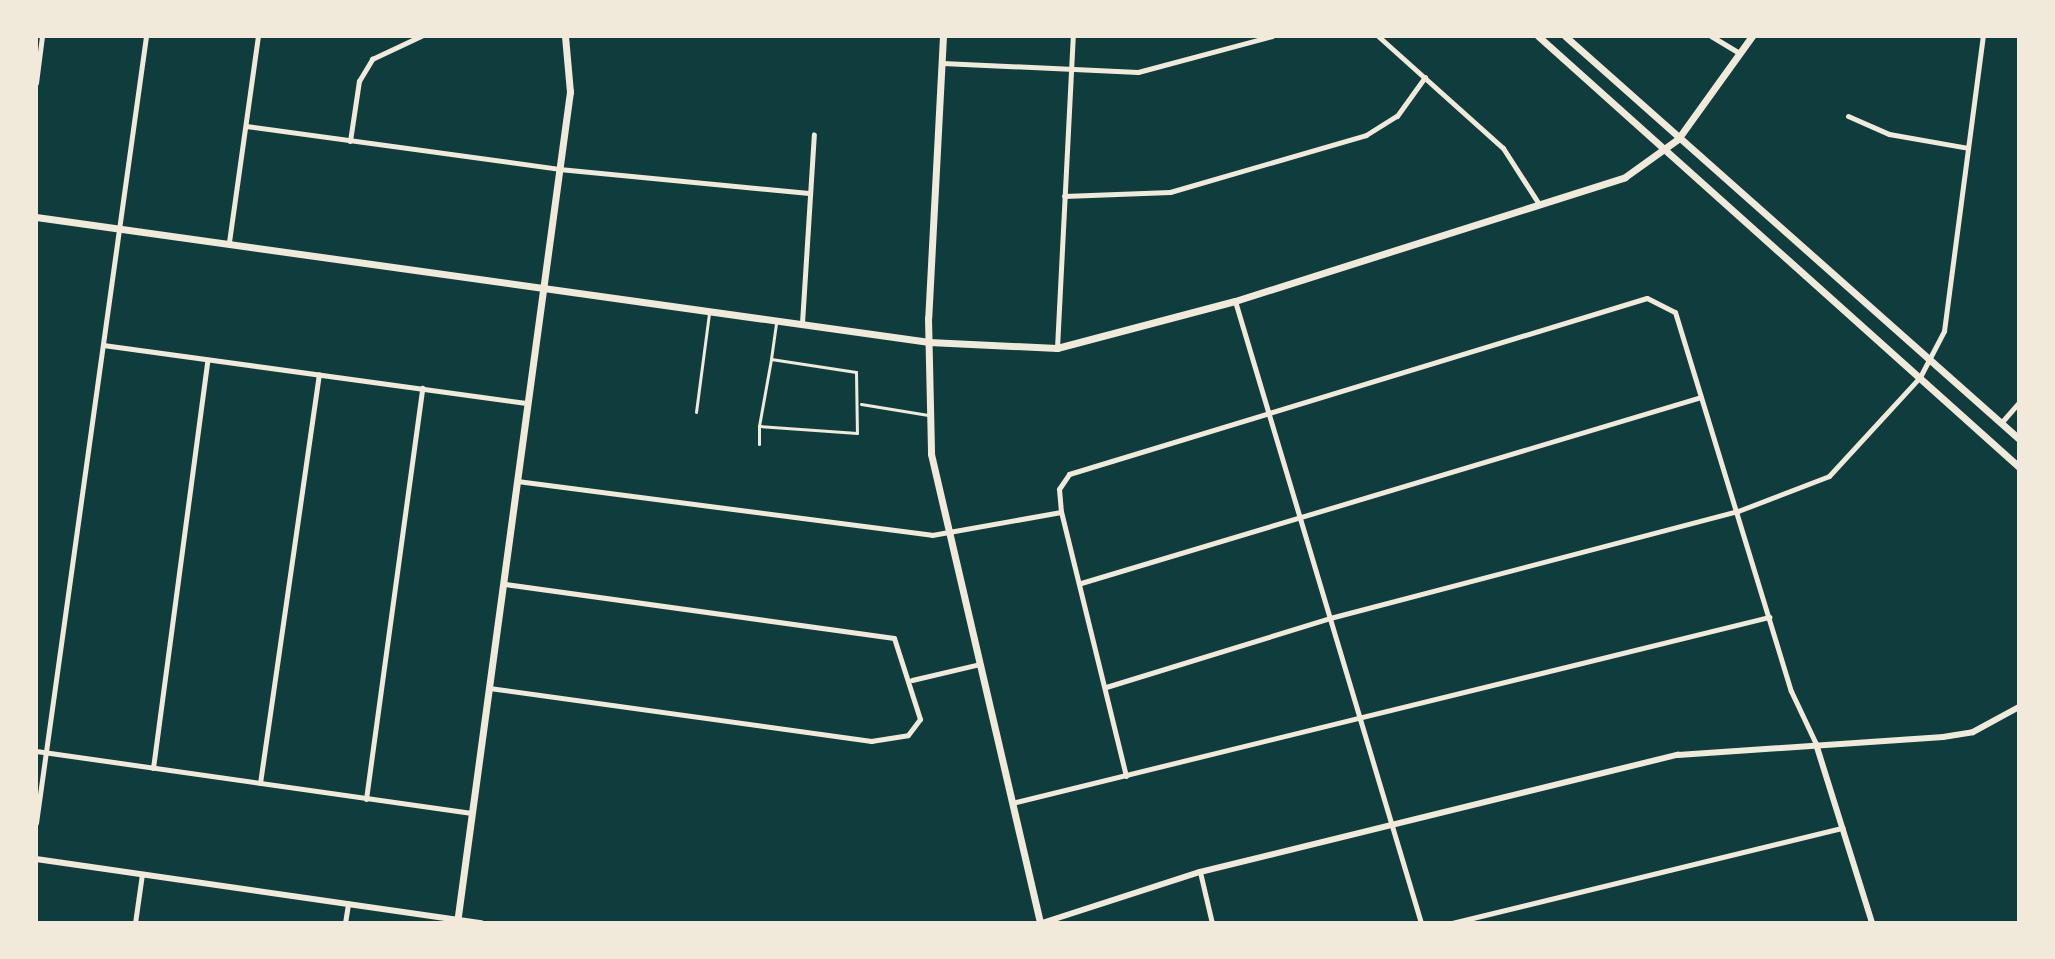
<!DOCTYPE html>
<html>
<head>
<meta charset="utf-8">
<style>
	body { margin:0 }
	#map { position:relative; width:2055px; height:959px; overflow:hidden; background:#0f3d3e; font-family:"Fira Sans Condensed",sans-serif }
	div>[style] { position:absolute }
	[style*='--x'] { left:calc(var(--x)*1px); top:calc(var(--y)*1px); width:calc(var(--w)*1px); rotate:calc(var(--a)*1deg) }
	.service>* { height:3px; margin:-1.5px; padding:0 1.5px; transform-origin:1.5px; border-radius:1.5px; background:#f1e9da }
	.minor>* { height:5px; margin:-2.5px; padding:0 2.5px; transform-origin:2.5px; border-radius:2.5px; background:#f1e9da }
	.tertiary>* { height:6px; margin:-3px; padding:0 3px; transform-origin:3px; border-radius:3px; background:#f1e9da }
	.secondary>* { height:7px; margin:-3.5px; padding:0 3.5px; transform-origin:3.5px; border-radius:3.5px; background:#f1e9da }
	span { translate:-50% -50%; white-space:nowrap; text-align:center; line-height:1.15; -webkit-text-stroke:6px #f1e9da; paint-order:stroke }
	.frame { position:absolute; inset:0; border:38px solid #f1e9da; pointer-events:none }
</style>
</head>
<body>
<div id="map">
	<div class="service">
		<div style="--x:771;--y:359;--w:86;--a:8.7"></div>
		<div style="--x:856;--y:372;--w:61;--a:89.1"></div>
		<div style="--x:857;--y:433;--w:98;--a:-175.9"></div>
		<div style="--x:759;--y:426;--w:68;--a:-79.8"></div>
		<div style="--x:771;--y:359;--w:36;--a:-82"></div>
		<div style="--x:861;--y:404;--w:68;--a:9.3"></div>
		<div style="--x:696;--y:412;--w:100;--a:-82.5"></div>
		<div style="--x:759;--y:426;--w:18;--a:90"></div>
	</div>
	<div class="minor">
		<div style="--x:1378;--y:36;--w:168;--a:41.9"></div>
		<div style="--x:1503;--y:148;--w:67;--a:57.3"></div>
		<div style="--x:1711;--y:36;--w:33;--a:31"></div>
		<div style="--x:942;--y:63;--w:196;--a:2.6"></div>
		<div style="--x:1138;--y:72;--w:139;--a:-15"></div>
		<div style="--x:36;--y:83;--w:47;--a:-82.7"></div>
		<div style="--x:1848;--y:116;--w:45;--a:23.7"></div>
		<div style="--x:1889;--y:134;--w:80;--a:10"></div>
		<div style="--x:246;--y:126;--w:316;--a:7.8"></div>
		<div style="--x:559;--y:169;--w:251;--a:5.5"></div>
		<div style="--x:350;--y:141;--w:61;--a:-81.5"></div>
		<div style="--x:359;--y:81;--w:26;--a:-59"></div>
		<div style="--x:372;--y:59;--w:54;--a:-25.1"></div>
		<div style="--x:1064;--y:196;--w:106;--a:-2.2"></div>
		<div style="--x:1170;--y:192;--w:204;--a:-16.2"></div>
		<div style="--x:1366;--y:135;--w:36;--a:-32"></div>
		<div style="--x:1397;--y:116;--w:48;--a:-54.3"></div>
		<div style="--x:229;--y:242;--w:208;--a:-82"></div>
		<div style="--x:1235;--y:301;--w:649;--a:73.35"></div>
		<div style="--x:802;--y:323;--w:189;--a:-86.4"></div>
		<div style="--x:103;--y:345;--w:429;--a:7.8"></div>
		<div style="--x:1057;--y:348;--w:312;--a:-87.1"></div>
		<div style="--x:2001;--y:423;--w:28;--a:-49"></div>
		<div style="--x:517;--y:481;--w:418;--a:7.4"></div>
		<div style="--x:932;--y:535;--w:131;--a:-10.1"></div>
		<div style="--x:1081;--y:583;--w:647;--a:-16.7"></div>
		<div style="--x:912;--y:680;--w:66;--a:-13.2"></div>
		<div style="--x:1106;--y:687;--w:234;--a:-17.1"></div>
		<div style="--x:1330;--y:618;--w:422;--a:-14.7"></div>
		<div style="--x:1738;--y:511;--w:97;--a:-21"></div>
		<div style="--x:1829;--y:476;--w:134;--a:-47.4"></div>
		<div style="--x:1920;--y:377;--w:52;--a:-62.4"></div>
		<div style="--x:1944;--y:331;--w:298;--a:-82.5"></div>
		<div style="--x:489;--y:688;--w:386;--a:7.9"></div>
		<div style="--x:871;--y:741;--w:37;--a:-9"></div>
		<div style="--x:908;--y:735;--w:20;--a:-53"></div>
		<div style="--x:920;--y:719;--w:85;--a:-107.8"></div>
		<div style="--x:894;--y:638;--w:394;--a:-172.1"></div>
		<div style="--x:36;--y:751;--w:440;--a:8.1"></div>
		<div style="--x:153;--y:768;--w:411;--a:-82.4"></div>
		<div style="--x:1126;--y:776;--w:272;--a:-103.8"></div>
		<div style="--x:1061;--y:512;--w:23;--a:-95"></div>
		<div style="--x:1059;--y:489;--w:18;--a:-56"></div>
		<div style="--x:1069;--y:474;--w:604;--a:-16.94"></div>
		<div style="--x:1647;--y:298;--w:31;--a:27"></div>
		<div style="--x:1675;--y:312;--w:396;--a:73"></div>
		<div style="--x:1791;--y:691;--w:59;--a:64.7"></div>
		<div style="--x:260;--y:783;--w:413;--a:-81.8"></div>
		<div style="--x:366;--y:799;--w:415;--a:-82.2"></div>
		<div style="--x:1012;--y:803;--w:780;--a:-13.8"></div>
		<div style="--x:36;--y:823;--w:795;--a:-82.04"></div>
		<div style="--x:1200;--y:872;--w:52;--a:76.8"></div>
		<div style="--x:135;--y:923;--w:49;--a:-81.9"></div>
		<div style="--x:345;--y:923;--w:20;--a:-81"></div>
		<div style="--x:1452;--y:923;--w:402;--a:-13.7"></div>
	</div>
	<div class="tertiary">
		<div style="--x:1816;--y:744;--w:188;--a:72.6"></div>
		<div style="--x:36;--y:859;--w:450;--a:8.2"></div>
		<div style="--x:1042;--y:923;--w:166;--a:-17.9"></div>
		<div style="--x:1200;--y:872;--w:492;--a:-13.8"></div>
		<div style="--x:1678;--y:755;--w:266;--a:-3.9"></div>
		<div style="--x:1943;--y:737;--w:30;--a:-9"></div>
		<div style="--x:1973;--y:732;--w:52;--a:-28.5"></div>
	</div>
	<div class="secondary">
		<div style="--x:943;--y:36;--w:282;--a:93"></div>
		<div style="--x:928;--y:318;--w:136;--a:88.7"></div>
		<div style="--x:931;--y:454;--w:481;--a:76.9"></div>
		<div style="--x:1538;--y:36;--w:646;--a:41.86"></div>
		<div style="--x:1565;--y:36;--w:607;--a:41.59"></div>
		<div style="--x:36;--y:217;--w:902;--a:7.97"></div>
		<div style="--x:929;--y:342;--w:128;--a:2.7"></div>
		<div style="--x:1057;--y:348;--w:184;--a:-14.8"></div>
		<div style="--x:1235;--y:301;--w:409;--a:-17.6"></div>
		<div style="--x:1625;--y:177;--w:65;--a:-35.6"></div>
		<div style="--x:1678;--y:139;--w:127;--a:-54.3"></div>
		<div style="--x:457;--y:923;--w:839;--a:-82.26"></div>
		<div style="--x:570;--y:92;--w:56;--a:-95.1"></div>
	</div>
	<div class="frame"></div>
</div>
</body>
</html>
